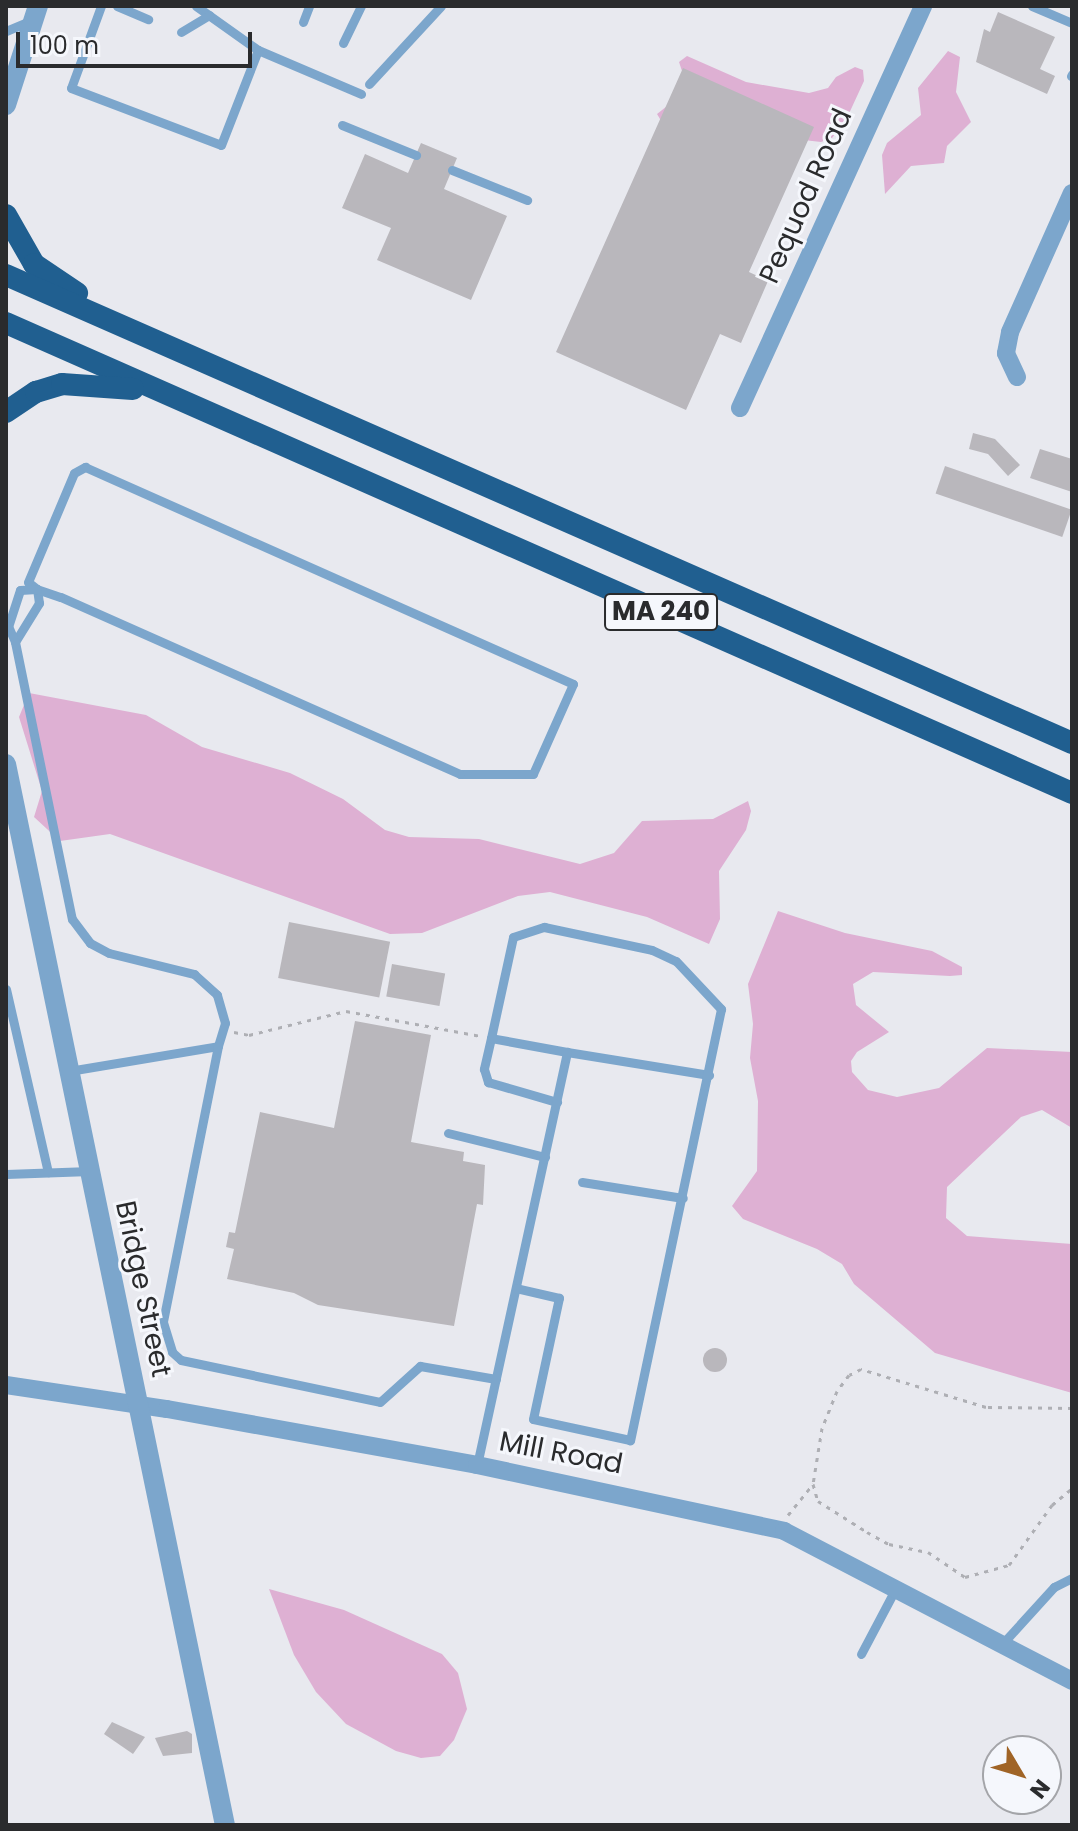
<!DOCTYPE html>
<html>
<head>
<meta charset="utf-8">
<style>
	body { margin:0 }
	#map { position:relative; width:1078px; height:1831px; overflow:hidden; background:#e8e9ef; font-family:Poppins,sans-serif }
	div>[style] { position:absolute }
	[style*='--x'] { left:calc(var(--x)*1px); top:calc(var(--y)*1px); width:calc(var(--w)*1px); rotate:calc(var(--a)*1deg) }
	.green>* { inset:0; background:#deb0d3 }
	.building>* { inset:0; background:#b9b7bc; transform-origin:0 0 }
	.round { border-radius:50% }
	.path>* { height:3px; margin-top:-1.5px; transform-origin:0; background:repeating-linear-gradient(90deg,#aeafb4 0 4px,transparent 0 10px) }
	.service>* { height:9px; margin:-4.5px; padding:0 4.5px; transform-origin:4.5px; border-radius:4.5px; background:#7ca6cc }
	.minor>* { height:18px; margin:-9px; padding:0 9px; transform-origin:9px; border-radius:9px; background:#7ca6cc }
	.tertiary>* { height:20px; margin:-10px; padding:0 10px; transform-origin:10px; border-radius:10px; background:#7ca6cc }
	.trunk>* { height:22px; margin:-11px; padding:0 11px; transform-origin:11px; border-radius:11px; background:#205f90 }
	span { translate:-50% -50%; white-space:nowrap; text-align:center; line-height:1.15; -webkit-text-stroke:6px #f5f7fc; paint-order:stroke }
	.shield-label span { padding:2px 6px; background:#f5f7fc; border:2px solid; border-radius:6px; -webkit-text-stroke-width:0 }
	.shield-label { font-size:26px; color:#2a2b2d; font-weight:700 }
	.street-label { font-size:28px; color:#2a2b2d }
	.frame { position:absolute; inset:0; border:8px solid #2a2b2d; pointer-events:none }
	.north { position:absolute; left:982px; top:1735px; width:80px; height:80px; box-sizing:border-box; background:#f5f7fc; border:2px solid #a4a5a9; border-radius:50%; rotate:128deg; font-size:22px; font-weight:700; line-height:32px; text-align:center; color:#2a2b2d }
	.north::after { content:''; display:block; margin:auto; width:28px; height:36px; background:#a06426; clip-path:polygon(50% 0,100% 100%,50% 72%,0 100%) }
	.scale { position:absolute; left:16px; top:32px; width:236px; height:36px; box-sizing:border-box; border:4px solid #2a2b2d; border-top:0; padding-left:10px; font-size:24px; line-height:28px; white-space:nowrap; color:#2a2b2d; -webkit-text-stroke:6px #f5f7fc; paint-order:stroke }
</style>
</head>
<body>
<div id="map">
	<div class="green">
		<div style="clip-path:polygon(948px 51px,960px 57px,956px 92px,971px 122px,947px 146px,944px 163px,911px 166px,885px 194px,882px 155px,887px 143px,921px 115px,918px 88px)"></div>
		<div style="clip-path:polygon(687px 56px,746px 82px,809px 93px,828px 88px,836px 77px,855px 67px,863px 70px,864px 81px,846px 120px,832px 138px,821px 142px,663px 124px,657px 114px,676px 99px,685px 80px,679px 62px)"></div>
		<div style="clip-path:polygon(29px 693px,146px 715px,202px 747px,290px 773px,343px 799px,385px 830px,409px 837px,479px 839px,580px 864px,614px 853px,642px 821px,713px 819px,748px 801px,751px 811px,746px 830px,719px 871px,720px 919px,709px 944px,647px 917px,550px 892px,518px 896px,422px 933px,390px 934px,110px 834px,60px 841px,34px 817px,42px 791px,19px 717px)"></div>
		<div style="clip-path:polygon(778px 911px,845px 933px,932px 951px,962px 967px,962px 975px,950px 976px,873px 972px,853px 984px,856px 1005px,889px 1032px,857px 1052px,851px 1061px,852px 1072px,868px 1090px,897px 1097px,939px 1088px,987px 1048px,1072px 1052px,1072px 1128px,1042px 1110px,1021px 1117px,947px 1187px,946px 1218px,967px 1236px,1072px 1244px,1072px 1393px,935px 1353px,854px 1284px,842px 1264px,817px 1249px,743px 1219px,732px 1206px,757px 1171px,758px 1101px,750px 1058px,753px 1024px,748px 984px)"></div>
		<div style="clip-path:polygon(269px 1589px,344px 1610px,442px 1654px,458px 1673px,467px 1709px,454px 1740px,440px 1756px,421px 1758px,396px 1751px,346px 1724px,316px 1692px,294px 1655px)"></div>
	</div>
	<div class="building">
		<div style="clip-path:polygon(998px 12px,1055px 37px,1040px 69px,1055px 76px,1047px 94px,976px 62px,984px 29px,990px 32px)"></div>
		<div style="clip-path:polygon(683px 68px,814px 127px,749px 272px,768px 281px,741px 343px,720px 334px,686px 410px,556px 352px)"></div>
		<div style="clip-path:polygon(421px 143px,457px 158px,444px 189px,507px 216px,471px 300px,377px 260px,391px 228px,342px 208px,365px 154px,408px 173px)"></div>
		<div style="clip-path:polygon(973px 433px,995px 439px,1020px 465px,1008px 476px,988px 454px,969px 449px)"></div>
		<div style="clip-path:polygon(1040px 449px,1072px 459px,1072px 492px,1030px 478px)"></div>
		<div style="left:945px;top:466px;width:134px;height:29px;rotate:19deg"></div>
		<div style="left:289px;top:922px;width:103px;height:57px;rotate:11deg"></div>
		<div style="left:392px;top:964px;width:54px;height:33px;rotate:10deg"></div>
		<div style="clip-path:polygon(355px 1021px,431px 1035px,411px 1142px,464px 1152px,463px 1161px,485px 1165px,483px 1205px,477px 1204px,454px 1326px,318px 1305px,294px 1293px,227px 1279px,234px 1249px,226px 1247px,229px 1232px,235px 1233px,260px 1112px,334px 1128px)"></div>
		<div class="round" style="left:703px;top:1348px;width:24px;height:24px"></div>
		<div style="clip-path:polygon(112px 1722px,145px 1737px,133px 1754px,104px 1734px)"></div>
		<div style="clip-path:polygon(187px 1731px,192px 1734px,192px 1753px,163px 1756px,155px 1738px)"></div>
	</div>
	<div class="path">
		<div style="--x:234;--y:1032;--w:15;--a:11"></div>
		<div style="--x:249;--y:1035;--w:100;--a:-13.9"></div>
		<div style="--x:346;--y:1011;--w:137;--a:10.5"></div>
		<div style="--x:1072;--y:1408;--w:86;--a:-179.3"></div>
		<div style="--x:986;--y:1407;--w:131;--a:-163.1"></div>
		<div style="--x:861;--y:1369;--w:13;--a:153"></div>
		<div style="--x:849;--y:1375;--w:20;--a:127"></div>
		<div style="--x:837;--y:1391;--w:40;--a:112"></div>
		<div style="--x:822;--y:1428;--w:57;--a:99.1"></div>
		<div style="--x:813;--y:1484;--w:18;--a:74"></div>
		<div style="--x:818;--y:1501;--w:58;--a:32.3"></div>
		<div style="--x:867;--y:1532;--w:25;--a:29"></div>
		<div style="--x:889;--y:1544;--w:40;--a:12"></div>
		<div style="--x:928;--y:1552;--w:45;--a:34"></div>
		<div style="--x:965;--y:1577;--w:46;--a:-15.3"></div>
		<div style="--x:1009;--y:1565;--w:74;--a:-54.4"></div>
		<div style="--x:1052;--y:1505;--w:26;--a:-40"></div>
		<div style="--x:788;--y:1515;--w:40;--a:-51"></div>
	</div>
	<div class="service">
		<div style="--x:101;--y:6;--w:87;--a:110.1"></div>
		<div style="--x:71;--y:88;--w:160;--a:20.8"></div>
		<div style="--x:221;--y:145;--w:102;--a:-68.7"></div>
		<div style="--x:117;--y:6;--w:34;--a:23"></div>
		<div style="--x:196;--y:6;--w:76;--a:35.4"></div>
		<div style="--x:258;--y:50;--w:112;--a:23.1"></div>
		<div style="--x:1032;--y:6;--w:43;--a:23"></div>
		<div style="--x:303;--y:22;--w:17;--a:-69"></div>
		<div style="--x:6;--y:31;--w:26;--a:-23"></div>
		<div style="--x:181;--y:32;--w:33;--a:-31"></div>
		<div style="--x:343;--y:43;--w:41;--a:-64.1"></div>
		<div style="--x:1071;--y:76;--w:2;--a:-63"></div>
		<div style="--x:369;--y:84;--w:106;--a:-47.3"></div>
		<div style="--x:342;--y:125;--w:80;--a:22.1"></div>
		<div style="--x:452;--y:170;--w:81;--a:21.8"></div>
		<div style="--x:15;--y:642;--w:46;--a:-58.4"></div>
		<div style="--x:39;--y:603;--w:14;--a:-98"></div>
		<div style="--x:37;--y:589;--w:11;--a:-142"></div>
		<div style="--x:28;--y:582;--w:118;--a:-67.1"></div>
		<div style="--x:74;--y:473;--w:13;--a:-29"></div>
		<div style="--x:85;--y:467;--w:534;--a:23.97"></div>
		<div style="--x:573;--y:684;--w:98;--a:114"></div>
		<div style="--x:533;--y:774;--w:73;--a:180"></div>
		<div style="--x:460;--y:774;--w:437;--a:-156.1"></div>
		<div style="--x:60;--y:597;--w:24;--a:-161"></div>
		<div style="--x:37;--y:589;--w:17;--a:177"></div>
		<div style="--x:20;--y:590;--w:38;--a:108"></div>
		<div style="--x:8;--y:626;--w:17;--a:66"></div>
		<div style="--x:15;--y:642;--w:283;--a:78.4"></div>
		<div style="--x:72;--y:919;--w:30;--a:53"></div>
		<div style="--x:90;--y:943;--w:21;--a:28"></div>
		<div style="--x:109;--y:953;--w:88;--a:13.9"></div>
		<div style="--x:194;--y:974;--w:31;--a:42"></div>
		<div style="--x:217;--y:995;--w:29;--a:74"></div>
		<div style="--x:225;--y:1023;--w:24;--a:107"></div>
		<div style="--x:6;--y:989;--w:188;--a:77.1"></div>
		<div style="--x:491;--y:1038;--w:32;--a:103"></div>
		<div style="--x:484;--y:1069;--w:14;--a:73"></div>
		<div style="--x:488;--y:1082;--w:72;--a:16.2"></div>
		<div style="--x:567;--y:1052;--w:144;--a:9.2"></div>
		<div style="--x:69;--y:1071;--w:151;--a:-9.5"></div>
		<div style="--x:218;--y:1046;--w:281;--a:101.3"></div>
		<div style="--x:163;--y:1322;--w:31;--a:73"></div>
		<div style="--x:172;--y:1352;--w:12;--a:42"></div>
		<div style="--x:181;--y:1360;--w:203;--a:11.9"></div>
		<div style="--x:380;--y:1402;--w:54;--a:-42"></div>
		<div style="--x:420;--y:1366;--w:77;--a:9.7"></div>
		<div style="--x:448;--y:1133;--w:100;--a:13.9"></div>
		<div style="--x:6;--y:1174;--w:84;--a:-2"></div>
		<div style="--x:582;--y:1182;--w:102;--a:9"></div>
		<div style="--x:477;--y:1465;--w:423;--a:-77.7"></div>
		<div style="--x:567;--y:1052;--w:77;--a:-169.6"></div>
		<div style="--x:491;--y:1038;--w:103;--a:-77.7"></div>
		<div style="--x:513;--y:937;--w:33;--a:-18"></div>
		<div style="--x:544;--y:927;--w:110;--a:12"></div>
		<div style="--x:652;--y:950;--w:26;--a:25"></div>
		<div style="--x:676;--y:961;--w:66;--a:46.8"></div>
		<div style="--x:721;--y:1009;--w:441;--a:101.9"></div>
		<div style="--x:630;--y:1440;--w:99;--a:-167.8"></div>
		<div style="--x:533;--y:1419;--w:124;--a:-77.9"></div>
		<div style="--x:559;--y:1298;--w:44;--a:-166.9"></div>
		<div style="--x:1003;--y:1643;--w:76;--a:-47.7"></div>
		<div style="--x:1054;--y:1587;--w:20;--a:-27"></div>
		<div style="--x:861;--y:1654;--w:75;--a:-62.1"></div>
	</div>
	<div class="minor">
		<div style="--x:1017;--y:377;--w:26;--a:-115"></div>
		<div style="--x:1006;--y:353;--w:21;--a:-79"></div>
		<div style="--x:1010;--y:332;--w:152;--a:-66"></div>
		<div style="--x:740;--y:408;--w:442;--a:-65.5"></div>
		<div style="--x:6;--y:1385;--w:163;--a:8.5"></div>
		<div style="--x:167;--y:1409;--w:315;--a:10.2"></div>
		<div style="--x:477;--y:1465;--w:314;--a:12.1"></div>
		<div style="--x:784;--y:1531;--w:325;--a:27.5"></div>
	</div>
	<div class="tertiary">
		<div style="--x:6;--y:105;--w:104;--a:-72.1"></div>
		<div style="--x:6;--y:764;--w:1083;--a:78.34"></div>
	</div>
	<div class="trunk">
		<div style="--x:6;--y:215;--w:56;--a:60.3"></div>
		<div style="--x:34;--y:264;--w:52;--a:34"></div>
		<div style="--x:6;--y:275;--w:1164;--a:23.7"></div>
		<div style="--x:6;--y:323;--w:1165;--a:23.79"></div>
		<div style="--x:6;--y:412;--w:36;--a:-34"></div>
		<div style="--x:36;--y:392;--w:27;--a:-17"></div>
		<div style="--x:62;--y:384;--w:71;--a:4"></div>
	</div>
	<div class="shield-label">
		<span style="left:661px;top:612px">MA 240</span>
	</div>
	<div class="street-label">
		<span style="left:806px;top:196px;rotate:-66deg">Pequod Road</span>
		<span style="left:143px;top:1289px;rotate:78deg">Bridge Street</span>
		<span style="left:561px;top:1453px;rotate:11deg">Mill Road</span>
	</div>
	<div class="frame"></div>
	<div class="north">N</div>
	<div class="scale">100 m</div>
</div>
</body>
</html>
